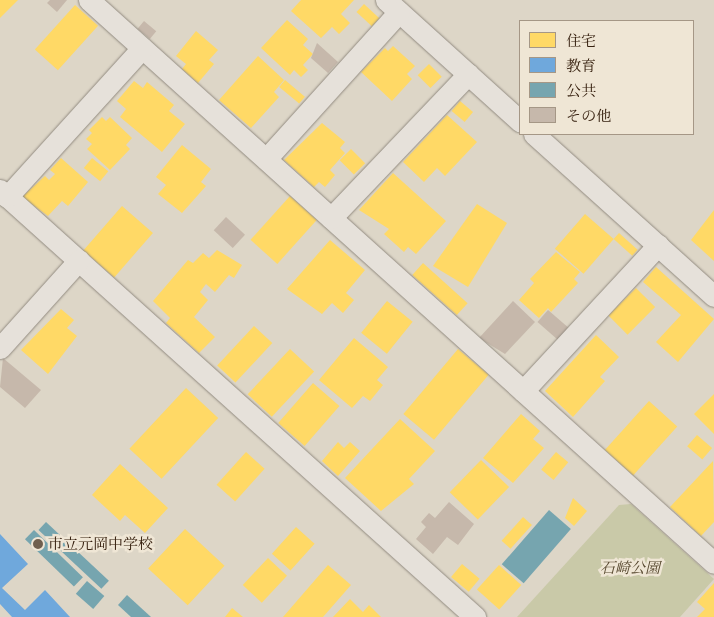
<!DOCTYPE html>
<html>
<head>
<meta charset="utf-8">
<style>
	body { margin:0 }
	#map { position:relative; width:714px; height:617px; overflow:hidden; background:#ddd6c7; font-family:"Libre Caslon Text","Noto Serif JP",serif }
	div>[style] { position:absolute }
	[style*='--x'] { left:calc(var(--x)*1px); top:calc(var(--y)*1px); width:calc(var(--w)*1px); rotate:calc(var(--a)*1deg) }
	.green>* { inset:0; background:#c9c9a8 }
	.homes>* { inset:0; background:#ffd966; transform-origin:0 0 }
	.schools>* { inset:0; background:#6fa8dc }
	.public>* { inset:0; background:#76a5af; transform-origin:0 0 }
	.building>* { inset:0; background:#c6b8ab; transform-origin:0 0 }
	.roads { filter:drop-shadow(0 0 1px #928b81) drop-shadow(0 0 1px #928b81) }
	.minor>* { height:21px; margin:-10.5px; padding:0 10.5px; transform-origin:10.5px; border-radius:10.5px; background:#e6e1da }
	.dots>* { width:14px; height:14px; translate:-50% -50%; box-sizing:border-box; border:2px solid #efe6d5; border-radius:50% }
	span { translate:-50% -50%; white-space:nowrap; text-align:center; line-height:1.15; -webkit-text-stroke:5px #efe6d5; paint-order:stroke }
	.poi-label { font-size:15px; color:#36200f }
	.left { translate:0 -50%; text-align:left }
	.park-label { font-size:15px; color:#57482f; font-style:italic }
	.legend { position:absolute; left:519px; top:20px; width:175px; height:115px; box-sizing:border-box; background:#efe6d5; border:1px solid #a59786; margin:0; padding:6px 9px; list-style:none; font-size:15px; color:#36200f }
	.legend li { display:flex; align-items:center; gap:10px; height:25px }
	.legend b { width:25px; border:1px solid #a59786 }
</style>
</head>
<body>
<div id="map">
	<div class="green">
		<div style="clip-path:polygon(631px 504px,714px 579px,680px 617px,517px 617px,619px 505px)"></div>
	</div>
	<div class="homes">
		<div style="clip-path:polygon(0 0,18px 0,0 18px)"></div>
		<div style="clip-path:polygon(301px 0,354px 0,341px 14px,350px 23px,339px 34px,332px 27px,321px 38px,291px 11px)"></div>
		<div style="left:364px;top:4px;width:21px;height:11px;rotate:43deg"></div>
		<div style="left:75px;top:5px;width:31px;height:60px;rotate:42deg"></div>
		<div style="clip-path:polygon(287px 20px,308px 39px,303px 45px,313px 54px,303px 65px,308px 70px,301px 77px,294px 70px,290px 75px,261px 48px)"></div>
		<div style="clip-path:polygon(196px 31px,218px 50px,209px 60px,214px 64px,198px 83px,182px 69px,186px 64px,176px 56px)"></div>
		<div style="clip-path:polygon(393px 46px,415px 66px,407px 74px,412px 79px,392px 101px,361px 72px,385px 48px,388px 51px)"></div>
		<div style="clip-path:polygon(258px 56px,284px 80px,274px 92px,279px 97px,251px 128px,219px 100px)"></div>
		<div style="left:429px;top:64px;width:18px;height:16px;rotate:45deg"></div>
		<div style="left:285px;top:80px;width:26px;height:9px;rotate:40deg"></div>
		<div style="clip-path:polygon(134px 81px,143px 88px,147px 82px,174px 105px,169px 111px,185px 124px,162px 152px,120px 117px,126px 109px,117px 101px)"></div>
		<div style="left:460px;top:101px;width:17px;height:13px;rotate:40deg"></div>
		<div style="clip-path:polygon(447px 115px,477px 142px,445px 176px,437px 168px,424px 182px,403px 162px)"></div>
		<div style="clip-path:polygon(102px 117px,106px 121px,110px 117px,132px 138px,126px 145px,130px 149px,110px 170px,87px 149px,92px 144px,86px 139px,92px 133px,89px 130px)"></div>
		<div style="clip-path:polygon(322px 123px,345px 142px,340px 148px,345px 153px,330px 170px,335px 175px,325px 187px,319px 182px,314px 187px,284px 160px)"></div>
		<div style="clip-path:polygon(182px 145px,211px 169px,201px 182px,206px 186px,182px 213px,158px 194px,166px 185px,156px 177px)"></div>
		<div style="left:351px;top:149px;width:20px;height:16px;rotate:45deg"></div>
		<div style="clip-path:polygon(61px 158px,88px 182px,68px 206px,62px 201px,48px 216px,22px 197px,45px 176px,49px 180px,55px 174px,50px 170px)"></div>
		<div style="left:92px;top:158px;width:21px;height:13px;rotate:39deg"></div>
		<div style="clip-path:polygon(393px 173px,446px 221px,416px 254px,408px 247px,404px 252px,384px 234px,389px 229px,359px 210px)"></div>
		<div style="left:290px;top:196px;width:36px;height:59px;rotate:42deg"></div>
		<div style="clip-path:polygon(477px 204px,507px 223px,468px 287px,433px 266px)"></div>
		<div style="left:122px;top:206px;width:41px;height:59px;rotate:41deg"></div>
		<div style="clip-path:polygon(714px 210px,714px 261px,691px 240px)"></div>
		<div style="left:585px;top:214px;width:38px;height:46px;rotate:41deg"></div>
		<div style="left:619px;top:233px;width:25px;height:8px;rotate:42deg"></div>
		<div style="clip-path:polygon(330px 240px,365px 270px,346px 293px,354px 300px,343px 313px,332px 303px,322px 314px,287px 289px)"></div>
		<div style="clip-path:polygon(217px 250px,242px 265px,234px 278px,229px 275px,215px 292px,206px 284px,200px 292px,208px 300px,194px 317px,215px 337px,199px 353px,166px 323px,170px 318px,153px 301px,188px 260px,193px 263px,203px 253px,209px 258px)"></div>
		<div style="clip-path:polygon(556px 252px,580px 272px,574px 279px,578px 283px,551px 312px,548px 308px,539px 318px,519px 300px,534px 283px,530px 279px)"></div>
		<div style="left:423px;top:263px;width:60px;height:16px;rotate:42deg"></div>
		<div style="clip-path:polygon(656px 267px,714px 319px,678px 362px,656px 342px,681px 315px,643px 282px)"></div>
		<div style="left:636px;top:288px;width:27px;height:39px;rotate:45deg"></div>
		<div style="left:387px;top:301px;width:33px;height:41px;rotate:39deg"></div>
		<div style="clip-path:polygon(61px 309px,74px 320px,67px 328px,77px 336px,48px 374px,21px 350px)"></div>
		<div style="left:254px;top:326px;width:25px;height:54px;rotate:43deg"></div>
		<div style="clip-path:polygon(596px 335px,619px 357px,600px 377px,605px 381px,573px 417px,545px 391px)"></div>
		<div style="clip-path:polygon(354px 338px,388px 367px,377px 380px,383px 385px,370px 401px,363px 396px,352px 408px,319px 380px)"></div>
		<div style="left:290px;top:349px;width:33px;height:62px;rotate:43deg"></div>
		<div style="left:458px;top:349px;width:40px;height:85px;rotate:40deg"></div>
		<div style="left:313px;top:383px;width:35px;height:53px;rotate:41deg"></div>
		<div style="left:186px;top:388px;width:44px;height:83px;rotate:43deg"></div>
		<div style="clip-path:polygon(714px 394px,714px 434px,694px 414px)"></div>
		<div style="left:649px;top:401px;width:38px;height:66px;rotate:42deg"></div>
		<div style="clip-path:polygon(521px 414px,540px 431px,533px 439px,544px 448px,513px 483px,483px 458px)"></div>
		<div style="clip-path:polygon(400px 419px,435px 451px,409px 479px,414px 484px,381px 511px,345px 478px)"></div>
		<div style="left:697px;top:435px;width:20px;height:15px;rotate:41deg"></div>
		<div style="clip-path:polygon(338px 442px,344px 448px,350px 442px,360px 451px,338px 476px,322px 461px)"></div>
		<div style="left:246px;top:452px;width:25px;height:44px;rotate:42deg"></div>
		<div style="left:556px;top:452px;width:16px;height:23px;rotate:40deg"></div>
		<div style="left:481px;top:460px;width:39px;height:45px;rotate:44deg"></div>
		<div style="clip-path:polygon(713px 461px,714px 522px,701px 536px,670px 507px)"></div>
		<div style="clip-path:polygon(120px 464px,168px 508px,145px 533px,125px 515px,120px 521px,92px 495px)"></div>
		<div style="clip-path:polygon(573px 498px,587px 511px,574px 526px,565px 518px)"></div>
		<div style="left:523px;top:517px;width:12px;height:32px;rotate:42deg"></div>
		<div style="left:296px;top:527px;width:25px;height:36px;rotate:42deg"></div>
		<div style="left:185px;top:529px;width:54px;height:54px;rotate:43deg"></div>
		<div style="left:268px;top:558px;width:26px;height:37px;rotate:43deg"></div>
		<div style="left:462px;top:564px;width:23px;height:17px;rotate:40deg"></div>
		<div style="clip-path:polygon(328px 565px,351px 585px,323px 617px,283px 617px)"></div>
		<div style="left:499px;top:565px;width:30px;height:33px;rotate:42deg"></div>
		<div style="clip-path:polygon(714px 583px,714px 617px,697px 617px,705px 609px,697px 602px)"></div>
		<div style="clip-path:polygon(350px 599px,363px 612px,369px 605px,381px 617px,333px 617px)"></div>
		<div style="clip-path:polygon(232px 608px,243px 617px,225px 617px)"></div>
	</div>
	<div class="schools">
		<div style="clip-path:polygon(0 534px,28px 564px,2px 588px,25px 610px,45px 590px,70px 617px,12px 617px,0 604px)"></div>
	</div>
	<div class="public">
		<div style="left:549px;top:510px;width:29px;height:72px;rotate:41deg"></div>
		<div style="left:46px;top:522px;width:86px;height:11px;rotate:43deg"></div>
		<div style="left:34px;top:530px;width:68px;height:13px;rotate:44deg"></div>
		<div style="left:87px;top:581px;width:23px;height:17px;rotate:41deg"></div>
		<div style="clip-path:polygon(127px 595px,151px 617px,131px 617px,118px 605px)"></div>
	</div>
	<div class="building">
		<div style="clip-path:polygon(50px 0,67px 0,57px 12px,47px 3px)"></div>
		<div style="left:144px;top:21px;width:16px;height:10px;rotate:40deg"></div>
		<div style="clip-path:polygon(317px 43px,338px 62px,328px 73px,311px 58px)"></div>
		<div style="left:226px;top:217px;width:26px;height:18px;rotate:43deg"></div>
		<div style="clip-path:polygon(513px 301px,535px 322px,505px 354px,479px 338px)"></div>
		<div style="left:548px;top:310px;width:28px;height:16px;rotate:41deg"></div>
		<div style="clip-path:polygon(3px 358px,41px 390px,25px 408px,0 387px)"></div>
		<div style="clip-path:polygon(449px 502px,474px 524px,458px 545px,447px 537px,433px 554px,416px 539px,426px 527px,421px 522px,429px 513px,435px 518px)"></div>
	</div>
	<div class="roads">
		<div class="minor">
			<div style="--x:89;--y:0;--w:841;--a:42.01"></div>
			<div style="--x:386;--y:0;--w:181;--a:42.1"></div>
			<div style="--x:534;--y:134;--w:242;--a:42"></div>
			<div style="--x:266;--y:159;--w:198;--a:-47.9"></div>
			<div style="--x:0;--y:190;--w:639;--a:41.95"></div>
			<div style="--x:7;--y:197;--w:201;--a:-47.8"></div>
			<div style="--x:331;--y:218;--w:199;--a:-46.4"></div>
			<div style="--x:0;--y:348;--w:118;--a:-48.1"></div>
			<div style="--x:523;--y:391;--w:199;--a:-47.2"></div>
		</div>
	</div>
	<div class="dots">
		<div style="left:38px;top:544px;background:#70604f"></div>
	</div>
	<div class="poi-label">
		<span class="left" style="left:48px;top:544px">市立元岡中学校</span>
	</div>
	<div class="park-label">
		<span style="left:630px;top:568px">石崎公園</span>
	</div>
	<ul class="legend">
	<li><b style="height:14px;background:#ffd966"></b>住宅</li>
	<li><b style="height:14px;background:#6fa8dc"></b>教育</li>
	<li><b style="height:14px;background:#76a5af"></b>公共</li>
	<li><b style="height:14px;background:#c6b8ab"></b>その他</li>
	</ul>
</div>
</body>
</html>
